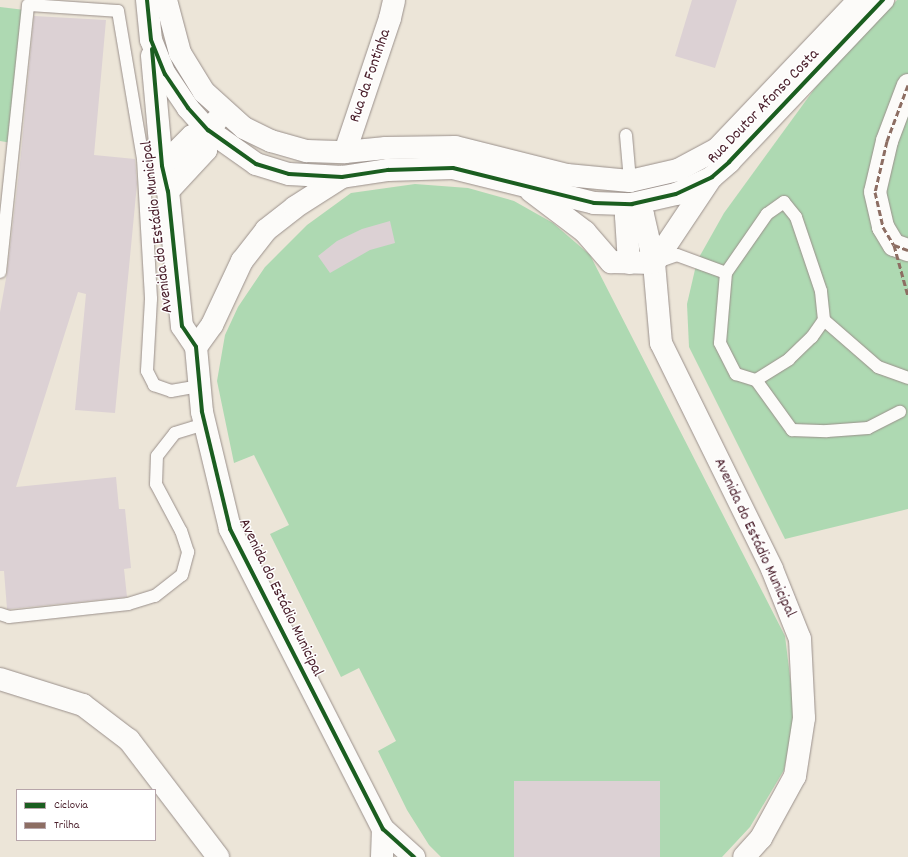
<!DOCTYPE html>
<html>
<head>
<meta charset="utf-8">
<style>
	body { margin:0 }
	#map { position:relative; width:908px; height:857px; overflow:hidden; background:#ece5d8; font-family:Dekko,sans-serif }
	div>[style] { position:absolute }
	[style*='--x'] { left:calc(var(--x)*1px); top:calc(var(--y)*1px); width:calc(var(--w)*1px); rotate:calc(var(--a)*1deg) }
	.green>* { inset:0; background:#aed9b2 }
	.building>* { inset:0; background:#dcd1d4; transform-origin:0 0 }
	.roads { filter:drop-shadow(0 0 1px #9a908b) drop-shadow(0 0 1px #9a908b) }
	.lane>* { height:12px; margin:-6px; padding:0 6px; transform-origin:6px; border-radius:6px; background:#fcfbf9 }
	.street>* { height:22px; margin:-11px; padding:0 11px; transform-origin:11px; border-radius:11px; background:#fcfbf9 }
	.quiet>* { height:3px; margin-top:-1.5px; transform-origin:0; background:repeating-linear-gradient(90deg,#8d6e63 0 6px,transparent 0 9px) }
	.cycleway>* { height:4px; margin:-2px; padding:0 2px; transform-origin:2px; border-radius:2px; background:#1b5e20 }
	span { translate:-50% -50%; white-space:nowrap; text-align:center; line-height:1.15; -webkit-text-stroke:3px #fff; paint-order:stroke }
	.street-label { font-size:16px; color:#4a1f2b }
	.legend { position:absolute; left:16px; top:789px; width:140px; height:52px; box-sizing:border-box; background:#fff; border:1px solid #b7a5aa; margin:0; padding:5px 7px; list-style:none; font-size:12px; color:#4a1f2b }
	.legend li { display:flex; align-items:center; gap:8px; height:20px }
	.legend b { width:20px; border:1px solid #b7a5aa }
</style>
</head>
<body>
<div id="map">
	<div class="green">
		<div style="clip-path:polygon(897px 0,908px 0,908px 509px,785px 539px,689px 347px,687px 304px,697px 261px,724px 213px,826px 73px)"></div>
		<div style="clip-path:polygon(0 7px,25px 10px,12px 143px,0 141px)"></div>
		<div style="clip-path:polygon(415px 184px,468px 188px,514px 201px,553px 223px,590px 255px,785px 636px,795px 717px,784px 770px,750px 827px,722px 857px,441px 857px,429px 845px,407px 810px,378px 751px,396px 741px,359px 668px,341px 677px,270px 534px,289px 525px,254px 455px,234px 463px,217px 381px,225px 335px,238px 307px,265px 267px,307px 225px,351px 193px)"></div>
	</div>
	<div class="building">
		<div style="clip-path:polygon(692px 0,737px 0,715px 68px,675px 56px)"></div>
		<div style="clip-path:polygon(34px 16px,106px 20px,94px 155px,135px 159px,137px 184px,115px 413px,75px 410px,86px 294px,78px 292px,16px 487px,116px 477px,119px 509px,125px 509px,131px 568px,124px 569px,127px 597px,10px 609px,7px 609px,4px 571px,0 571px,0 312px,7px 273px,20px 163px)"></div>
		<div style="clip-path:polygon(390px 221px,395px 243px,370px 250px,330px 273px,318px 256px,337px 241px,362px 229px)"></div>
		<div style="left:514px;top:781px;width:146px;height:76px"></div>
	</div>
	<div class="roads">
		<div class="lane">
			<div style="--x:626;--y:135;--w:46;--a:85"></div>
			<div style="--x:657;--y:262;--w:21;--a:-19"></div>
			<div style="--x:677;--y:255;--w:52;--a:20.2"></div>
			<div style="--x:726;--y:273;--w:70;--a:94.9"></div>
			<div style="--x:720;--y:343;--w:35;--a:63"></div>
			<div style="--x:736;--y:374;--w:21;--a:17"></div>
			<div style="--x:756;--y:380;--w:39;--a:-32"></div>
			<div style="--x:789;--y:359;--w:32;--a:-44"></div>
			<div style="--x:812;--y:337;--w:21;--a:-55"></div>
			<div style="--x:824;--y:320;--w:29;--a:-96"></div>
			<div style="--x:821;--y:291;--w:78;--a:-108.7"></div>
			<div style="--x:796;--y:217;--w:19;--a:-129"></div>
			<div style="--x:784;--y:202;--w:21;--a:145"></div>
			<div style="--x:767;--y:214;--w:72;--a:124.8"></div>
			<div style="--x:0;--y:272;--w:268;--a:-84"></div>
			<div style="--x:28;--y:5;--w:90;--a:3.8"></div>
			<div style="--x:118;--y:11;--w:150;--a:80.4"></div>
			<div style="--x:143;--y:159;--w:140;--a:86.7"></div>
			<div style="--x:151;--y:299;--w:72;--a:93.2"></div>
			<div style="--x:147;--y:371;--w:16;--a:63"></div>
			<div style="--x:154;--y:385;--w:18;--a:19"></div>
			<div style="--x:171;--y:391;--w:28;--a:-10"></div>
			<div style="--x:824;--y:320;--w:72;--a:41"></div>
			<div style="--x:878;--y:367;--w:32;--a:20"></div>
			<div style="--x:756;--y:380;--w:62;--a:54.2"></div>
			<div style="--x:792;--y:430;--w:35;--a:2"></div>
			<div style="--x:827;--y:431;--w:41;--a:-4.2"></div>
			<div style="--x:868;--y:428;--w:36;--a:-27"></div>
			<div style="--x:0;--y:614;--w:9;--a:18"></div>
			<div style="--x:9;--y:617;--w:120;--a:-6.2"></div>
			<div style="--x:128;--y:604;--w:28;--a:-17"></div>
			<div style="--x:155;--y:596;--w:34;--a:-38"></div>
			<div style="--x:182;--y:575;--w:24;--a:-75"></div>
			<div style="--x:188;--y:552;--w:22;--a:-108"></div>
			<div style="--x:181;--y:531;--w:53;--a:-118"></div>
			<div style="--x:156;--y:484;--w:28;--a:-88"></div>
			<div style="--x:157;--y:456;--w:29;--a:-52"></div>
			<div style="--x:175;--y:433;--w:30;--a:-17"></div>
		</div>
		<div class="street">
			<div style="--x:147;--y:0;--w:40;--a:84.3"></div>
			<div style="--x:151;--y:40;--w:37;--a:68"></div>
			<div style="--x:165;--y:74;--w:41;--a:55.9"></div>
			<div style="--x:188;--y:108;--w:30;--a:48"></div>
			<div style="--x:208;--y:130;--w:59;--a:35.3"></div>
			<div style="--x:256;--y:164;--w:34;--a:17"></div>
			<div style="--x:289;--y:174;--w:53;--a:3.2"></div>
			<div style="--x:342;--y:177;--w:47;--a:-8.7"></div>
			<div style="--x:388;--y:170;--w:65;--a:-1.8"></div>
			<div style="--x:453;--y:168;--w:145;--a:13.9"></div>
			<div style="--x:594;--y:203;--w:38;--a:2"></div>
			<div style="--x:632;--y:204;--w:45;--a:-12.8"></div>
			<div style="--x:676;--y:194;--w:40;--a:-25"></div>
			<div style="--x:712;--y:177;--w:23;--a:-41"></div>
			<div style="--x:729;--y:162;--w:224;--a:-46.5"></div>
			<div style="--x:166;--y:0;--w:55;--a:75.2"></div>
			<div style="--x:180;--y:53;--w:46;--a:58.4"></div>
			<div style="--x:204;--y:92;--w:54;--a:42"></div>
			<div style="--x:244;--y:128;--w:30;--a:26"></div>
			<div style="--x:271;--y:141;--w:37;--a:16"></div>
			<div style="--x:307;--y:151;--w:38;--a:2"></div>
			<div style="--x:345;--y:152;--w:41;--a:-5.6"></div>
			<div style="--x:386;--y:148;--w:69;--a:-0.8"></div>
			<div style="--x:455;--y:147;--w:115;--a:14"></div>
			<div style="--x:567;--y:175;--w:63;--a:5.4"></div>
			<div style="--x:630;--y:181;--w:49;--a:-12.9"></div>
			<div style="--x:678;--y:170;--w:44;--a:-28.3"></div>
			<div style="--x:717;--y:149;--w:206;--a:-46.4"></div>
			<div style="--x:152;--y:56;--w:110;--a:84.8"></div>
			<div style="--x:162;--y:166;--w:26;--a:77"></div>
			<div style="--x:168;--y:191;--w:136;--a:84.1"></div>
			<div style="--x:182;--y:326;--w:25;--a:56"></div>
			<div style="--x:196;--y:347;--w:65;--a:84.7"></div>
			<div style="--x:202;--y:412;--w:120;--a:76.5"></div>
			<div style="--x:230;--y:529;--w:337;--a:63"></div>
			<div style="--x:383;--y:829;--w:42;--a:42.1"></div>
			<div style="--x:908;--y:85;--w:60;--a:110.6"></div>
			<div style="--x:887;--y:141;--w:52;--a:103.2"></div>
			<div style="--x:875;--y:192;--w:36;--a:77"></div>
			<div style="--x:883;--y:227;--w:21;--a:59"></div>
			<div style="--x:894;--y:245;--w:15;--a:20"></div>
			<div style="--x:345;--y:152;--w:141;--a:-71.4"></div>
			<div style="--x:390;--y:18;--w:18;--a:-77"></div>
			<div style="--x:162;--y:166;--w:42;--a:-45"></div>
			<div style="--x:192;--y:136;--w:17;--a:-21"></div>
			<div style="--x:208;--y:130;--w:13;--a:-48"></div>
			<div style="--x:711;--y:178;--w:102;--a:123.8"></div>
			<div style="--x:654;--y:263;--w:80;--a:85"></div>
			<div style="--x:661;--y:343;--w:252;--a:63.8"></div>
			<div style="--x:772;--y:569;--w:75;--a:68.2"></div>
			<div style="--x:800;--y:639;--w:79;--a:87.1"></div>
			<div style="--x:804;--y:718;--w:59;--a:98.8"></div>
			<div style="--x:795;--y:776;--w:71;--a:118.7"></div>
			<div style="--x:761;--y:838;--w:25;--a:132"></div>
			<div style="--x:168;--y:191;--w:56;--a:-47.2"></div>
			<div style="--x:206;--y:150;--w:20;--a:-84"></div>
			<div style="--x:531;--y:191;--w:68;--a:37.2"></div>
			<div style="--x:585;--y:232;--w:40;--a:49"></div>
			<div style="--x:611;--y:262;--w:43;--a:1.3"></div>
			<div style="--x:654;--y:263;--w:49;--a:-102.9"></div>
			<div style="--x:643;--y:215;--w:16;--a:-135"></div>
			<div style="--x:629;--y:263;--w:47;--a:-93.7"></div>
			<div style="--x:626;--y:216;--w:13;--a:-63"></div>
			<div style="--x:196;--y:347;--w:27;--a:-54"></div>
			<div style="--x:212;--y:325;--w:71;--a:-64.9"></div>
			<div style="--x:242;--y:261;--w:39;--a:-52"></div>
			<div style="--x:266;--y:230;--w:37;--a:-38"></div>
			<div style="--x:295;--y:207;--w:56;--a:-32.6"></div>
			<div style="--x:0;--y:679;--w:87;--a:17.4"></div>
			<div style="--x:83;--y:705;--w:58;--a:37.3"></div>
			<div style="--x:129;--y:740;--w:147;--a:52.7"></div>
			<div style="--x:382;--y:857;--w:28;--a:-88"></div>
		</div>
	</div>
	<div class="quiet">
		<div style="--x:908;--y:85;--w:60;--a:110.6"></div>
		<div style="--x:887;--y:141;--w:52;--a:103.2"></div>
		<div style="--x:875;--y:192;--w:36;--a:77"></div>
		<div style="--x:883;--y:227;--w:21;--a:59"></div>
		<div style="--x:894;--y:245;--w:15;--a:20"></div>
		<div style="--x:894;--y:245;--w:53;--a:74.6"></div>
	</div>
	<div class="cycleway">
		<div style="--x:147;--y:0;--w:40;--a:84.3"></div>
		<div style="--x:151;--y:40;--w:37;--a:68"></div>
		<div style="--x:165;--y:74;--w:41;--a:55.9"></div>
		<div style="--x:188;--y:108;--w:30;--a:48"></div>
		<div style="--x:208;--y:130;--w:59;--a:35.3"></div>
		<div style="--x:256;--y:164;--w:34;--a:17"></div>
		<div style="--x:289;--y:174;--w:53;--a:3.2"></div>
		<div style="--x:342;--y:177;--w:47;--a:-8.7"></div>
		<div style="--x:388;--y:170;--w:65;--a:-1.8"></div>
		<div style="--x:453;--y:168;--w:145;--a:13.9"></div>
		<div style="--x:594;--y:203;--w:38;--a:2"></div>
		<div style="--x:632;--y:204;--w:45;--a:-12.8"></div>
		<div style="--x:676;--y:194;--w:40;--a:-25"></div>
		<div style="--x:712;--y:177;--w:23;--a:-41"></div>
		<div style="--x:729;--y:162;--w:224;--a:-46.5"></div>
		<div style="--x:152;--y:49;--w:117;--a:85.1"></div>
		<div style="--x:162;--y:166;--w:26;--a:77"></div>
		<div style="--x:168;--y:191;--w:136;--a:84.1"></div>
		<div style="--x:182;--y:326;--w:25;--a:56"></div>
		<div style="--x:196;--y:347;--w:65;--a:84.7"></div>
		<div style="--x:202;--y:412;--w:120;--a:76.5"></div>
		<div style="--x:230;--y:529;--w:337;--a:63"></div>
		<div style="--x:383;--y:829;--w:42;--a:42.1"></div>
	</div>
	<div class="street-label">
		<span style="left:371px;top:76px;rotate:-71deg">Rua da Fontinha</span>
		<span style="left:764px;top:107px;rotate:-46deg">Rua Doutor Afonso Costa</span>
		<span style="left:158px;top:227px;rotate:-97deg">Avenida do Estádio Municipal</span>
		<span style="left:754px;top:538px;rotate:65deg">Avenida do Estádio Municipal</span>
		<span style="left:280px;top:598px;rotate:64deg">Avenida do Estádio Municipal</span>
	</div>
	<ul class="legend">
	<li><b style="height:5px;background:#1b5e20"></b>Ciclovia</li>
	<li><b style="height:5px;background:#8d6e63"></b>Trilha</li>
	</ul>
</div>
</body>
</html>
